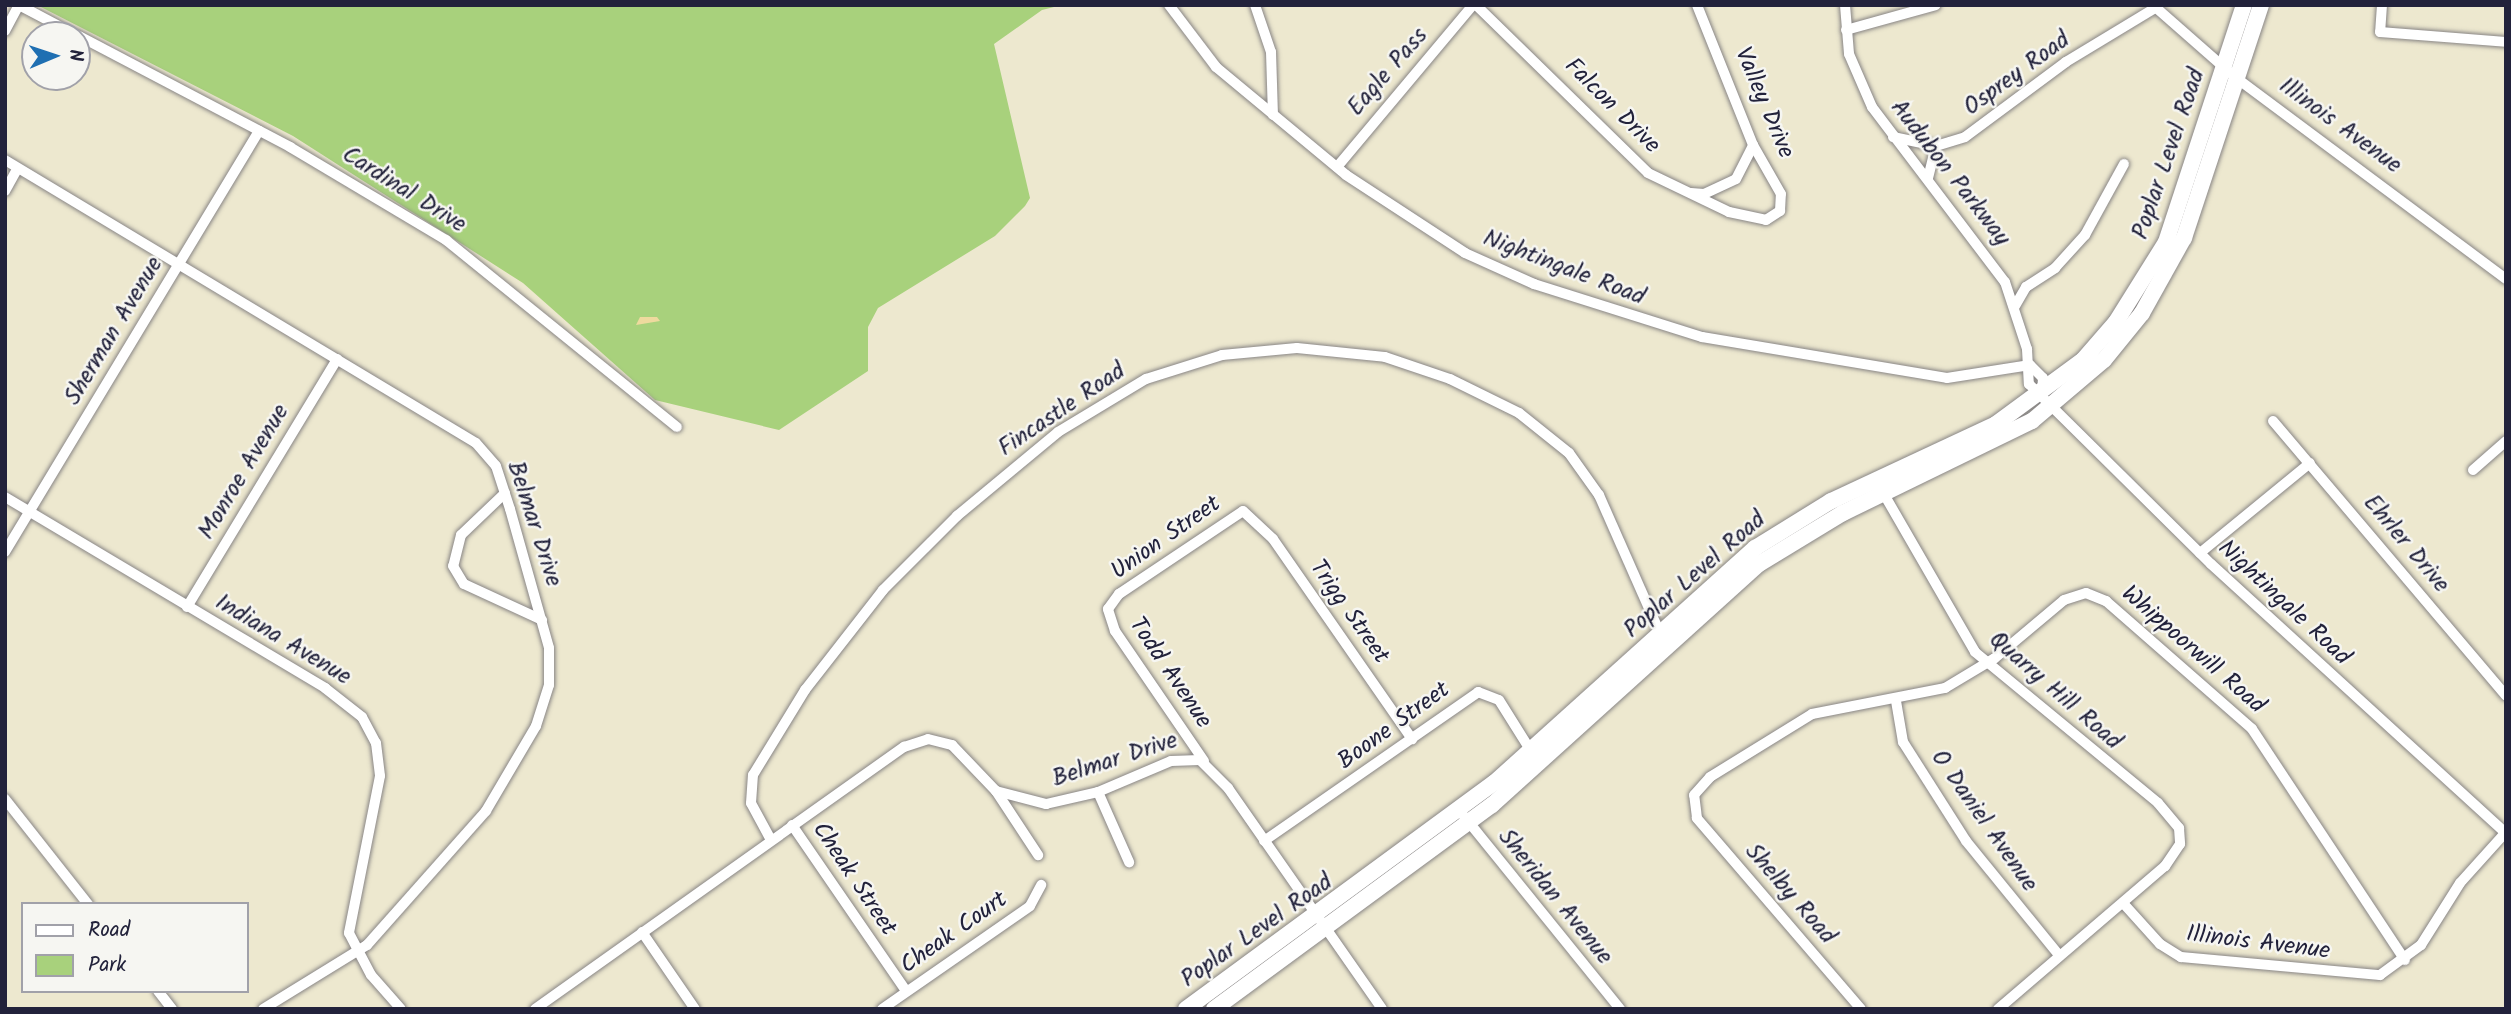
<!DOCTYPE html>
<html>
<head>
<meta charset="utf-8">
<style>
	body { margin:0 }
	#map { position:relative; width:2511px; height:1014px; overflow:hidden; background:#ede8cf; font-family:Kalam,sans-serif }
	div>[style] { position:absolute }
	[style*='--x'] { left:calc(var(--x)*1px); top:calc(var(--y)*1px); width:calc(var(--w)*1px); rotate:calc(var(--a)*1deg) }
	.green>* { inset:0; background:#a8d17c }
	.sand>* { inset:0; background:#eeda9e }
	.roads { filter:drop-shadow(0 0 2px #888585) drop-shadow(0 0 2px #888585) }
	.minor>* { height:10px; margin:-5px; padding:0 5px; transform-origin:5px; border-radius:5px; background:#fff }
	.secondary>* { height:16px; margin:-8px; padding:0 8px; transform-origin:8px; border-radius:8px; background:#fff }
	span { translate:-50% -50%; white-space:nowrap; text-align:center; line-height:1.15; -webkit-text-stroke:5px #f6f6f2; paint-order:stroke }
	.street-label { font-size:24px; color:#22223b }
	.frame { position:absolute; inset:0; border:7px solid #22223b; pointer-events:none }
	.legend { position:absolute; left:21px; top:902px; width:228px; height:91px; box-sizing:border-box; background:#f6f6f2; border:2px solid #a1a1a9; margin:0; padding:9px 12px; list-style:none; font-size:21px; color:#22223b }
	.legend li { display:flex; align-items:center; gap:14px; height:35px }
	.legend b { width:35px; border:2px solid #a1a1a9 }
	.north { position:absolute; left:21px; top:21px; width:70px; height:70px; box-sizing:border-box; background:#f6f6f2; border:2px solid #a1a1a9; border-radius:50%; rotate:88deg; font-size:19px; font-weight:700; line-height:28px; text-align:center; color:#22223b }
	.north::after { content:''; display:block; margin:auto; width:24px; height:32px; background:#1f6fb2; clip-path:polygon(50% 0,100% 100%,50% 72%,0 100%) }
</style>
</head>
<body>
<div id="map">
	<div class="green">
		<div style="clip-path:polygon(37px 5px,1062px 5px,1042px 10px,994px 44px,1030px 198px,1025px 206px,995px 236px,878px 308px,868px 327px,868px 371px,779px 430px,655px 400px,523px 283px,293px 136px)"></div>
	</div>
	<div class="sand">
		<div style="clip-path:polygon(640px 317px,657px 317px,660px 321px,636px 325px)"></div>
	</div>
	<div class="roads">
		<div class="minor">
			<div style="--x:19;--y:5;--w:64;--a:27.8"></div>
			<div style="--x:1169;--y:5;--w:78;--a:52.8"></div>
			<div style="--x:1216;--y:67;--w:169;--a:39.7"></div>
			<div style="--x:1346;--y:175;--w:142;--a:33.2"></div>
			<div style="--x:1465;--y:253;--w:76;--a:24.2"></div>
			<div style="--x:1534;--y:284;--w:176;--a:17.5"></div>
			<div style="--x:1702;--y:337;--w:248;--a:9.5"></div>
			<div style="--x:1947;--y:378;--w:84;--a:-8.9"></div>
			<div style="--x:1255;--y:5;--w:50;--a:71.2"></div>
			<div style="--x:1271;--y:52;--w:63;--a:88.2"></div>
			<div style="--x:1476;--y:5;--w:240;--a:44.3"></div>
			<div style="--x:1648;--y:173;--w:90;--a:25.7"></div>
			<div style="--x:1729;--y:212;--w:38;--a:12"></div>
			<div style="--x:1766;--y:220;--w:17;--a:-33"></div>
			<div style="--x:1780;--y:211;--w:17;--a:-87"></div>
			<div style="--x:1781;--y:194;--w:56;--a:-119.7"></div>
			<div style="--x:1753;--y:145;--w:151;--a:-111.8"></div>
			<div style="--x:1845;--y:5;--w:49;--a:85.3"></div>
			<div style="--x:1849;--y:54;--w:58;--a:66.5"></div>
			<div style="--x:1872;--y:107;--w:220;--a:52.8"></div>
			<div style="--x:2005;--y:282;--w:71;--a:71.8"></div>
			<div style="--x:2027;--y:349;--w:35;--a:87"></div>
			<div style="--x:2029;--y:384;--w:256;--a:44.7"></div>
			<div style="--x:2211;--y:564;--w:399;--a:42.4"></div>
			<div style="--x:2153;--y:5;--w:109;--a:41.3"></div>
			<div style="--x:2235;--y:77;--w:338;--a:36.7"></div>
			<div style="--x:2382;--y:5;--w:27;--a:94"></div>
			<div style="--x:2380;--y:32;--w:126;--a:4.5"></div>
			<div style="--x:1846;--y:30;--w:93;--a:-15.5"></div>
			<div style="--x:5;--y:31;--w:30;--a:-62"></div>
			<div style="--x:77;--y:35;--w:241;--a:27.7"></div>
			<div style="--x:290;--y:147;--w:182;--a:30.8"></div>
			<div style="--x:446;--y:240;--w:297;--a:39"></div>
			<div style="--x:1893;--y:137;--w:44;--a:11.8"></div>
			<div style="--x:1936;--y:146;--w:30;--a:-17"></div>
			<div style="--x:1965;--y:137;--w:126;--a:-36.6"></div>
			<div style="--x:2066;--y:62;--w:104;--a:-31.2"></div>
			<div style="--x:5;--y:160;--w:549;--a:31"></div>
			<div style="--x:476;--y:443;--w:30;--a:49"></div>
			<div style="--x:496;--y:466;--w:45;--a:72"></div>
			<div style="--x:510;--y:509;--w:144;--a:74.3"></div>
			<div style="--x:549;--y:648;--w:37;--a:90"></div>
			<div style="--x:549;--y:685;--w:43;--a:107.6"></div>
			<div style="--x:536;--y:726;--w:99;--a:120.5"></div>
			<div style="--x:486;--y:811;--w:179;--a:131.6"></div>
			<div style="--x:367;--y:945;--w:122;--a:148.4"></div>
			<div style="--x:1337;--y:167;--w:212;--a:-50"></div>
			<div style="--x:1928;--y:178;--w:33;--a:-76"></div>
			<div style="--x:5;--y:191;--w:26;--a:-61"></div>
			<div style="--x:1691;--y:193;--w:13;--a:4"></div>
			<div style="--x:1704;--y:194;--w:35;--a:-25"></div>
			<div style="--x:1736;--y:179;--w:38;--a:-63"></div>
			<div style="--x:2015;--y:306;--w:22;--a:-60"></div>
			<div style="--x:2026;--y:287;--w:35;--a:-33"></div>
			<div style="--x:2055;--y:268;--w:45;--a:-47.7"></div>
			<div style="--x:2085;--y:235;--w:81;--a:-61.2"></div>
			<div style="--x:2030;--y:365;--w:18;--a:45"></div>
			<div style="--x:2043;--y:378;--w:16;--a:94"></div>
			<div style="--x:2273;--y:421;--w:360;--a:49.7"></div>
			<div style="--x:2473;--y:470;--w:44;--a:-41.3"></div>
			<div style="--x:1881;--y:489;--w:188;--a:60"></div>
			<div style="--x:1975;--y:652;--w:237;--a:39.5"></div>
			<div style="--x:2158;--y:803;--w:33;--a:50"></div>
			<div style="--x:2179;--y:828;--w:16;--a:86"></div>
			<div style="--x:2180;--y:844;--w:27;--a:124"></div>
			<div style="--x:2165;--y:866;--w:220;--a:139.4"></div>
			<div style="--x:505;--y:493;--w:61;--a:136.3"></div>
			<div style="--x:461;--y:535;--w:32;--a:104"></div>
			<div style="--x:453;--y:566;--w:21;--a:59"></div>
			<div style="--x:464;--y:584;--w:86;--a:24.8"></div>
			<div style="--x:5;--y:497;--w:373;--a:30.8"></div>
			<div style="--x:325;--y:688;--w:47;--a:38.1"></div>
			<div style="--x:362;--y:717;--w:30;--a:62"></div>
			<div style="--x:376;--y:743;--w:33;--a:83"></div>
			<div style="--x:380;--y:776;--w:160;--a:101.2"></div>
			<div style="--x:349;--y:933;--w:47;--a:62.4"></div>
			<div style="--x:371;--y:975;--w:45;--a:48.6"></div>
			<div style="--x:5;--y:552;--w:492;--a:-58.9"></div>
			<div style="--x:2200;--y:553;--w:142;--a:-39.3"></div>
			<div style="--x:187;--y:607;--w:290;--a:-58.8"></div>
			<div style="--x:1896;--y:701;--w:42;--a:80.3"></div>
			<div style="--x:1903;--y:742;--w:117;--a:57.5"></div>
			<div style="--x:1966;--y:841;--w:147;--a:50.8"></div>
			<div style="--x:1204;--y:761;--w:158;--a:-124.4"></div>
			<div style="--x:1115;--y:631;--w:23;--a:-108"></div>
			<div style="--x:1108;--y:609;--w:19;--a:-54"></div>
			<div style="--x:1119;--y:594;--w:149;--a:-33.8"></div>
			<div style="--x:1243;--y:511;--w:41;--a:43"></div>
			<div style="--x:1273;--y:539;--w:244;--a:55.2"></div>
			<div style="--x:996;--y:791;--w:77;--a:56.7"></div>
			<div style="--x:1098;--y:792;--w:77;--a:66.1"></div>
			<div style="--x:5;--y:799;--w:134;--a:51.7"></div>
			<div style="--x:1459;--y:810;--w:256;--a:51"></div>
			<div style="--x:792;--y:825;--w:201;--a:55.5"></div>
			<div style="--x:771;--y:840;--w:42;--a:-118.4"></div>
			<div style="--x:751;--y:803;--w:28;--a:-86"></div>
			<div style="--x:753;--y:775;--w:100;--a:-58.5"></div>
			<div style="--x:805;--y:690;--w:127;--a:-52"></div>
			<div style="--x:883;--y:590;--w:105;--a:-45"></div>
			<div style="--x:957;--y:516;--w:131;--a:-39.7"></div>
			<div style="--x:1058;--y:432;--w:103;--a:-31.1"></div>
			<div style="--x:1146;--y:379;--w:80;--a:-17.5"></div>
			<div style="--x:1222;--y:355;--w:75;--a:-5.3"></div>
			<div style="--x:1297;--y:348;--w:88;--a:5.8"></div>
			<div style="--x:1385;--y:357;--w:69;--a:18.7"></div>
			<div style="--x:1450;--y:379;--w:77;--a:26.2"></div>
			<div style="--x:1519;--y:413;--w:64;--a:38.7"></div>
			<div style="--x:1569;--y:453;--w:52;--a:54.5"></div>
			<div style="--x:1599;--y:495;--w:156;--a:66.2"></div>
			<div style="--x:1264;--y:841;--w:261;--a:-34.8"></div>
			<div style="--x:1478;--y:692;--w:22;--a:21"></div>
			<div style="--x:1499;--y:700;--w:60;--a:57.9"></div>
			<div style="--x:2123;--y:903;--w:55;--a:47.9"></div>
			<div style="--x:2160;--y:944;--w:25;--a:32"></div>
			<div style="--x:2181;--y:957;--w:200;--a:5.2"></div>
			<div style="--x:2380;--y:975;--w:51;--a:-36.2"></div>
			<div style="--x:2421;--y:945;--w:73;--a:-57.8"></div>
			<div style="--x:2460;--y:883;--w:69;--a:-48"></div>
			<div style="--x:642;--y:932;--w:93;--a:55.5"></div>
			<div style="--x:158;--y:991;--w:23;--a:52"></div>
			<div style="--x:535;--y:1009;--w:453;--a:-35.4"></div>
			<div style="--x:904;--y:747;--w:25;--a:-18"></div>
			<div style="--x:928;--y:739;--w:25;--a:14"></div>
			<div style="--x:952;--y:745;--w:64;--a:46.3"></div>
			<div style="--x:996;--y:791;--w:52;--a:14.6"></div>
			<div style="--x:1046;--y:804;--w:53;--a:-13"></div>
			<div style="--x:1098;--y:792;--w:79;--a:-23"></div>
			<div style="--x:1171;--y:761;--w:29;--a:-2"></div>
			<div style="--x:1200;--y:760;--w:40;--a:45"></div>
			<div style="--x:1228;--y:788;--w:269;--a:55.1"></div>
			<div style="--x:882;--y:1009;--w:180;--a:-34.8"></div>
			<div style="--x:1030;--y:906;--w:24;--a:-62"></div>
			<div style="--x:1861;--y:1009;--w:252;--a:-130.7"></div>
			<div style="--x:1697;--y:818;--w:23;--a:-97"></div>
			<div style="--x:1694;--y:795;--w:24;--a:-48"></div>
			<div style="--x:1710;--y:777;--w:120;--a:-31.7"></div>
			<div style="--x:1812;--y:714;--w:136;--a:-11.1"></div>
			<div style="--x:1945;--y:688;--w:58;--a:-31"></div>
			<div style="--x:1995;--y:658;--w:90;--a:-40"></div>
			<div style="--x:2064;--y:600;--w:23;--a:-18"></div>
			<div style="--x:2086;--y:593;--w:22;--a:22"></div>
			<div style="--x:2106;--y:601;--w:194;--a:41.2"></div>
			<div style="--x:2252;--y:729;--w:277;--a:56.5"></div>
		</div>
		<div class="secondary">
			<div style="--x:1186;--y:1009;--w:383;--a:-36.3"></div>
			<div style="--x:1495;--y:782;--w:350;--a:-42"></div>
			<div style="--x:1755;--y:548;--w:89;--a:-31.7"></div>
			<div style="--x:1831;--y:501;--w:182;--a:-25"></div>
			<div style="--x:1996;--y:424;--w:108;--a:-36.3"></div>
			<div style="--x:2083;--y:360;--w:50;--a:-49"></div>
			<div style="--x:2116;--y:322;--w:94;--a:-58"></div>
			<div style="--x:2166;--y:242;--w:250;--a:-71.8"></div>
			<div style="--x:1214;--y:1009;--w:345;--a:-36.3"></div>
			<div style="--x:1492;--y:805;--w:360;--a:-42.1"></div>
			<div style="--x:1759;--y:564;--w:98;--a:-31.3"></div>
			<div style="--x:1843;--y:513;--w:210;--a:-26"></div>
			<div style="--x:2032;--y:421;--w:94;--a:-40.3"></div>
			<div style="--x:2104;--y:360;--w:60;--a:-51"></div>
			<div style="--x:2142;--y:313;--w:86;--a:-60.8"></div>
			<div style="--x:2184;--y:238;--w:245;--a:-71.7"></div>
		</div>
	</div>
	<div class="street-label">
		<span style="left:1388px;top:72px;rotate:-49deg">Eagle Pass</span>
		<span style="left:2017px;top:74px;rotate:-36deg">Osprey Road</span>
		<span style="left:1764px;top:103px;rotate:67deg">Valley Drive</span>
		<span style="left:1612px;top:106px;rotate:45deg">Falcon Drive</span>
		<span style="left:2340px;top:126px;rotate:36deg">Illinois Avenue</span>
		<span style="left:2169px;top:154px;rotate:-71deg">Poplar Level Road</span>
		<span style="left:1950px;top:173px;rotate:52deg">Audubon Parkway</span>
		<span style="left:404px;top:190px;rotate:32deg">Cardinal Drive</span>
		<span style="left:1564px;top:268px;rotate:21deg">Nightingale Road</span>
		<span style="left:114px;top:331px;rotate:-59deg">Sherman Avenue</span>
		<span style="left:1062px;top:410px;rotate:-34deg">Fincastle Road</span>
		<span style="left:244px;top:472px;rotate:-59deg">Monroe Avenue</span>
		<span style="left:534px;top:524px;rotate:72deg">Belmar Drive</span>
		<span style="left:1166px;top:538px;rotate:-35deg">Union Street</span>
		<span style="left:2406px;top:544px;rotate:50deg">Ehrler Drive</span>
		<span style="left:1695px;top:575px;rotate:-41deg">Poplar Level Road</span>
		<span style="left:2284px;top:603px;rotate:43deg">Nightingale Road</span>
		<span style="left:1349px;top:612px;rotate:55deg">Trigg Street</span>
		<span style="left:283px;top:640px;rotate:31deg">Indiana Avenue</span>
		<span style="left:2193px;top:650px;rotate:41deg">Whippoorwill Road</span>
		<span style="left:1170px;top:673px;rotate:56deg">Todd Avenue</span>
		<span style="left:2055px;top:691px;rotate:41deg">Quarry Hill Road</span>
		<span style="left:1394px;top:726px;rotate:-36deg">Boone Street</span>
		<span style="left:1115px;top:760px;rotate:-18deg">Belmar Drive</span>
		<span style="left:1984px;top:821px;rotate:55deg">O Daniel Avenue</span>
		<span style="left:854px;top:879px;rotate:56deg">Cheak Street</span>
		<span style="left:1790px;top:894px;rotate:49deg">Shelby Road</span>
		<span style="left:1555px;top:897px;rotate:51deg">Sheridan Avenue</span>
		<span style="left:1257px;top:931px;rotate:-35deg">Poplar Level Road</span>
		<span style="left:954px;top:933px;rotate:-35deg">Cheak Court</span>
		<span style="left:2258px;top:943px;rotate:7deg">Illinois Avenue</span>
	</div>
	<div class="frame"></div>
	<ul class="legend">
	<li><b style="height:9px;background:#fff"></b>Road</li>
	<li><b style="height:19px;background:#a8d17c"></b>Park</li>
	</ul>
	<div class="north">N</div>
</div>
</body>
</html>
